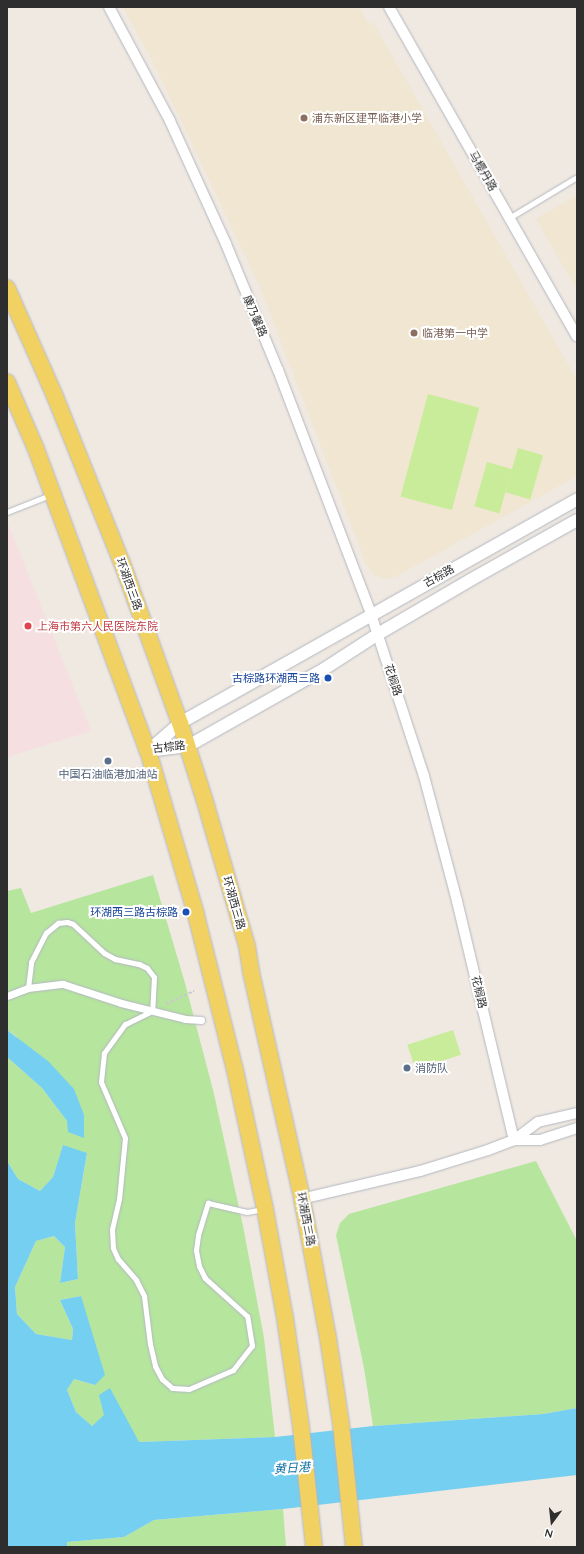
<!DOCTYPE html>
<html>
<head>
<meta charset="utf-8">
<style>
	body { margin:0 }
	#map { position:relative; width:584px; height:1554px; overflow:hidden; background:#efe9e1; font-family:Quicksand,"Noto Sans SC",sans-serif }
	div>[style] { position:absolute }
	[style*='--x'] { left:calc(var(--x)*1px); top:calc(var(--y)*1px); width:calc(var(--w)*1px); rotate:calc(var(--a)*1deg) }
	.education>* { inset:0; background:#f0e6d1 }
	.medical>* { inset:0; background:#f5dfe0 }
	.green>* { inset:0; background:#b6e59e }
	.pitch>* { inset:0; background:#c9ec9a; transform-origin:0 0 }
	.water>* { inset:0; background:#75cff0 }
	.path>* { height:2px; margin-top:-1px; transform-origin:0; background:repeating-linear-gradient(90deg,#c9c9c9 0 3px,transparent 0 5px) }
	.roads { filter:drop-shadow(0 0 1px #b4b7c1) drop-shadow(0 0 1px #b4b7c1) }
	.service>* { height:5px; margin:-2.5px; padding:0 2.5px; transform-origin:2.5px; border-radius:2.5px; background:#fff }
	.pedestrian>* { height:7px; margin:-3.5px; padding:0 3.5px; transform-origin:3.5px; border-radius:3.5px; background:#fff }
	.minor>* { height:10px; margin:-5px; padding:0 5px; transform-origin:5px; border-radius:5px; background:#fff }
	.tertiary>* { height:12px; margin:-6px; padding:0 6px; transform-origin:6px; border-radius:6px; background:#fff }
	.primary>* { height:16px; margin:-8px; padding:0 8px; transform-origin:8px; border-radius:8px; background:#f2d163 }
	.dots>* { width:11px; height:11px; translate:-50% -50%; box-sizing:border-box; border:2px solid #fff; border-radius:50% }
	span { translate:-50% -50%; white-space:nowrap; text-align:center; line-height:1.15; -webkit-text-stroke:4px #fff; paint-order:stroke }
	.education-label { font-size:11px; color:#785e54 }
	.left { translate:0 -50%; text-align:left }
	.street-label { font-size:11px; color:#2e2e2e }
	.health-label { font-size:11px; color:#be3a42 }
	.transit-label { font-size:11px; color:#164399 }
	.right { translate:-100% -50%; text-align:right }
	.service-label { font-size:11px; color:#4e5e75 }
	.water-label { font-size:12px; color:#0d6fa3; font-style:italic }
	.frame { position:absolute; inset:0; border:8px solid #2e2e2e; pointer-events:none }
	.north { position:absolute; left:532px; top:1502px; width:40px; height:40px; -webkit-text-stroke:3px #fff; paint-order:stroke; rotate:195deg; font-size:11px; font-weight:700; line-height:16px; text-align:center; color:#2e2e2e }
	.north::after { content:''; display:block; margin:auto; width:14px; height:18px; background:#2e2e2e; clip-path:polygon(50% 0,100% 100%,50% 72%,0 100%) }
</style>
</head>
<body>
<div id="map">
	<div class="education">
		<div style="clip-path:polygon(123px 7px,359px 7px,368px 24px,373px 22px,577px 380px,577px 476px,395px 577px,385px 579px,374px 575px,366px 564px,260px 287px,156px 68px)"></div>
		<div style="clip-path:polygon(577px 195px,577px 290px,536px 219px)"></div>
	</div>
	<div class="medical">
		<div style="clip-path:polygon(7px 521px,91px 731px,7px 757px)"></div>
	</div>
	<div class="green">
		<div style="clip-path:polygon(153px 875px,185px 983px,214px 1094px,243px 1226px,264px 1338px,275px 1437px,138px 1442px,105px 1415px,92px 1426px,76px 1412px,67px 1390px,74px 1379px,95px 1385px,81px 1296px,60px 1300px,73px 1329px,72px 1340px,36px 1334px,17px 1314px,15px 1287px,36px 1241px,54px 1236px,65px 1247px,60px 1283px,78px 1279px,75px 1223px,87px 1154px,63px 1145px,53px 1177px,40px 1191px,18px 1179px,7px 1161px,7px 1057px,42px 1088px,67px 1121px,84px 1138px,16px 1036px,7px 1030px,7px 891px,21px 888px,31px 913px)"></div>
		<div style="clip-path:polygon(536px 1161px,577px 1241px,577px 1408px,543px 1414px,373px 1426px,364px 1368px,336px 1235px,340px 1223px,349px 1214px)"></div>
		<div style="clip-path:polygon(283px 1509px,286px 1547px,67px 1547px,67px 1542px,124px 1537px,154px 1520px)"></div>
	</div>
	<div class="pitch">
		<div style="left:428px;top:394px;width:53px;height:106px;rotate:15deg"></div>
		<div style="left:518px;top:448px;width:26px;height:46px;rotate:16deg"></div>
		<div style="left:487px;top:462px;width:26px;height:46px;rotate:16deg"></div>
		<div style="left:453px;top:1030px;width:26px;height:48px;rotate:72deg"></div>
	</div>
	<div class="water">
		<div style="clip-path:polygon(7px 1030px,48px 1061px,74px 1089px,84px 1115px,84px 1138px,68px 1132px,67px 1121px,42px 1088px,7px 1057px)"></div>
		<div style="clip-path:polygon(63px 1145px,87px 1153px,75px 1223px,78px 1279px,60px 1283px,65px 1247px,54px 1236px,36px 1241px,15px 1287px,17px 1314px,36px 1334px,72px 1340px,73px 1329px,60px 1300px,81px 1296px,105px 1375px,95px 1385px,74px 1379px,67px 1390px,76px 1412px,92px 1426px,104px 1415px,99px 1395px,110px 1388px,139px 1442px,275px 1437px,373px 1426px,543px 1414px,577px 1408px,577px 1475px,283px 1509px,154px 1520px,124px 1537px,67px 1542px,67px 1547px,7px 1547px,7px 1161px,18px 1179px,40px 1191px,53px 1177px)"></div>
	</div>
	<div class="path">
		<div style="--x:166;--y:1004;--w:31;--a:-25"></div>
	</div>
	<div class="roads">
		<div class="service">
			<div style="--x:509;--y:218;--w:79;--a:-31.1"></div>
			<div style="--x:7;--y:512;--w:46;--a:-21.6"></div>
			<div style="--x:28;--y:988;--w:26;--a:-83"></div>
			<div style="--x:31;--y:962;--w:33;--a:-63"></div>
			<div style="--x:46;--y:933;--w:16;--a:-40"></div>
			<div style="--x:58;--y:923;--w:9;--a:-6"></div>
			<div style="--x:67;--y:922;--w:6;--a:18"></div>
			<div style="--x:73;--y:924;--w:42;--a:43.1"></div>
			<div style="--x:104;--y:953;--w:13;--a:29"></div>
			<div style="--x:115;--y:959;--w:25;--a:12"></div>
			<div style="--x:139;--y:964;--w:9;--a:27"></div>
			<div style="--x:147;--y:968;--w:11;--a:52"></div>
			<div style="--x:154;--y:977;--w:34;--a:93"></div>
			<div style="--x:152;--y:1011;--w:30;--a:154"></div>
			<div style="--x:125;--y:1024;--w:36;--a:126"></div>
			<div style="--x:104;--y:1053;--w:29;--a:96"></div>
			<div style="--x:101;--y:1082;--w:61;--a:66.8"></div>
			<div style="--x:125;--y:1138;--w:61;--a:95.6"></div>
			<div style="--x:119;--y:1199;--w:31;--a:103"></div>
			<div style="--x:112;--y:1229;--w:19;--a:87"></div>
			<div style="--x:113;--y:1248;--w:12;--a:66"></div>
			<div style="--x:118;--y:1259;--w:28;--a:49"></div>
			<div style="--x:136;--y:1280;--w:18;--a:63"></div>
			<div style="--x:144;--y:1296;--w:48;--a:82.9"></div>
			<div style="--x:150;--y:1344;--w:23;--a:77"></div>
			<div style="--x:155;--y:1366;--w:15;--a:62"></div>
			<div style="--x:162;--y:1379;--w:13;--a:42"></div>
			<div style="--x:172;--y:1388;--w:17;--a:3"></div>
			<div style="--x:189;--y:1389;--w:48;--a:-23.4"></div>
			<div style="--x:233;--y:1370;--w:31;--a:-52"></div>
			<div style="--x:252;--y:1346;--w:30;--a:-99"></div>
			<div style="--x:247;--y:1316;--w:57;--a:-137.9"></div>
			<div style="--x:205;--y:1278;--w:13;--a:-117"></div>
			<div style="--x:199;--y:1266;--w:16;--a:-101"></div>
			<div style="--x:196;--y:1250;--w:15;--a:-82"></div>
			<div style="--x:198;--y:1235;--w:34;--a:-73"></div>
			<div style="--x:208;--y:1203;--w:40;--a:13"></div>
			<div style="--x:247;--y:1212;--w:17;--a:-10"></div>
		</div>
		<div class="pedestrian">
			<div style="--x:7;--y:996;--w:22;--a:-21"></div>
			<div style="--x:28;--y:988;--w:35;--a:-7"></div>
			<div style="--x:63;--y:984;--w:61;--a:18.1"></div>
			<div style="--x:121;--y:1003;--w:66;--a:14"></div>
			<div style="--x:185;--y:1019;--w:16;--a:4"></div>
		</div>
		<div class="minor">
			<div style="--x:109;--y:7;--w:129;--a:61.8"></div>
			<div style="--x:170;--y:121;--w:135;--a:65.5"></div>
			<div style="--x:226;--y:244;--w:136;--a:67.6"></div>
			<div style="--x:278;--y:370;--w:261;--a:69.1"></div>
			<div style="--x:371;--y:614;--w:170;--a:71.9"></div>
			<div style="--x:424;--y:776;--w:129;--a:75.2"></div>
			<div style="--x:457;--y:901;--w:246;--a:76.6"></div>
			<div style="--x:514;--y:1140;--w:28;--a:159"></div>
			<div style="--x:488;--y:1150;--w:71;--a:162.8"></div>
			<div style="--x:420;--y:1171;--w:121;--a:166.7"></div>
			<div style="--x:389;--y:7;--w:379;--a:60.3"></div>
			<div style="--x:514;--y:1140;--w:30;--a:-37"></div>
			<div style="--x:538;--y:1122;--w:40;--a:-13"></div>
			<div style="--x:514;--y:1140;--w:26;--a:0"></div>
			<div style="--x:540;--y:1140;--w:39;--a:-18"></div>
		</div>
		<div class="tertiary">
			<div style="--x:148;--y:751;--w:43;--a:-41.2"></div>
			<div style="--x:180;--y:723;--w:456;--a:-29.4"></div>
			<div style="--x:148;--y:751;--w:40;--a:-7.1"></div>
			<div style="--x:188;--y:746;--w:156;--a:-29.5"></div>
			<div style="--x:324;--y:669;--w:64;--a:-32.9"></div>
			<div style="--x:378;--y:634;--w:109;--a:-30.3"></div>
			<div style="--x:472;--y:579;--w:120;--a:-29.3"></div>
		</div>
		<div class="primary">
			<div style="--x:7;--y:288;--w:116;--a:66.1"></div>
			<div style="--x:54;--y:394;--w:182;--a:68.1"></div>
			<div style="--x:122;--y:563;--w:170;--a:70.1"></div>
			<div style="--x:180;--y:723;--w:79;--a:72.3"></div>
			<div style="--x:204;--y:798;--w:154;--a:73.8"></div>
			<div style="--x:247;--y:946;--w:26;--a:81"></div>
			<div style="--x:251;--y:972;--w:233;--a:77.3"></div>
			<div style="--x:302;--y:1199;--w:141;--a:79.4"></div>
			<div style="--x:328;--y:1338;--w:87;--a:81.4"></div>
			<div style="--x:341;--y:1424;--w:124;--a:84"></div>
			<div style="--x:7;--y:382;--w:73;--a:66.6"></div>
			<div style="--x:36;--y:449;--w:322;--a:69.7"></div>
			<div style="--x:148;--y:751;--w:167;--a:73.6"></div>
			<div style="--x:195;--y:911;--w:164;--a:75.9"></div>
			<div style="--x:235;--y:1070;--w:142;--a:77.8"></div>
			<div style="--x:265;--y:1209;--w:111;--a:79.6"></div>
			<div style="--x:285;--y:1318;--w:110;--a:81.6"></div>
			<div style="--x:301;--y:1427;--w:121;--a:83.8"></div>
		</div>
	</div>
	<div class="dots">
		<div style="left:304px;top:118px;background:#8d6e63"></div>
		<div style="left:414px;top:333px;background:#8d6e63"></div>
		<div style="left:28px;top:626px;background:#e0444e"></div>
		<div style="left:328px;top:678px;background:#1a4fb4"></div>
		<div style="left:108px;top:761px;background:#5c6f8a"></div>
		<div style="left:186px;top:912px;background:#1a4fb4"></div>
		<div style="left:407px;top:1068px;background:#5c6f8a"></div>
	</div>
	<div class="education-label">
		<span class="left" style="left:312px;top:118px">浦东新区建平临港小学</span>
		<span class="left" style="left:422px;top:333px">临港第一中学</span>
	</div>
	<div class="street-label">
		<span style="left:483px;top:171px;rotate:60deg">马樱丹路</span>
		<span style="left:255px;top:316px;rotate:67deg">康乃馨路</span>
		<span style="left:439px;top:576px;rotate:-29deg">古棕路</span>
		<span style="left:129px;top:584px;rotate:70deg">环湖西三路</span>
		<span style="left:393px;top:680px;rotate:72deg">花榈路</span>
		<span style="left:169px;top:747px;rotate:-6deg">古棕路</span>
		<span style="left:234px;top:903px;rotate:74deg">环湖西三路</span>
		<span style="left:479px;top:992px;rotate:77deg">花榈路</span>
		<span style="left:306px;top:1219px;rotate:79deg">环湖西三路</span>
	</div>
	<div class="health-label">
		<span class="left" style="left:37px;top:626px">上海市第六人民医院东院</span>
	</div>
	<div class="transit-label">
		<span class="right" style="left:320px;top:678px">古棕路环湖西三路</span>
		<span class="right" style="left:178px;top:912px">环湖西三路古棕路</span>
	</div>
	<div class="service-label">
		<span style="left:108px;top:774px">中国石油临港加油站</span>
		<span class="left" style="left:415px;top:1068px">消防队</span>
	</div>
	<div class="water-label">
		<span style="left:292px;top:1468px;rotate:-4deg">黄日港</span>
	</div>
	<div class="frame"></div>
	<div class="north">N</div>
</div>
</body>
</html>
